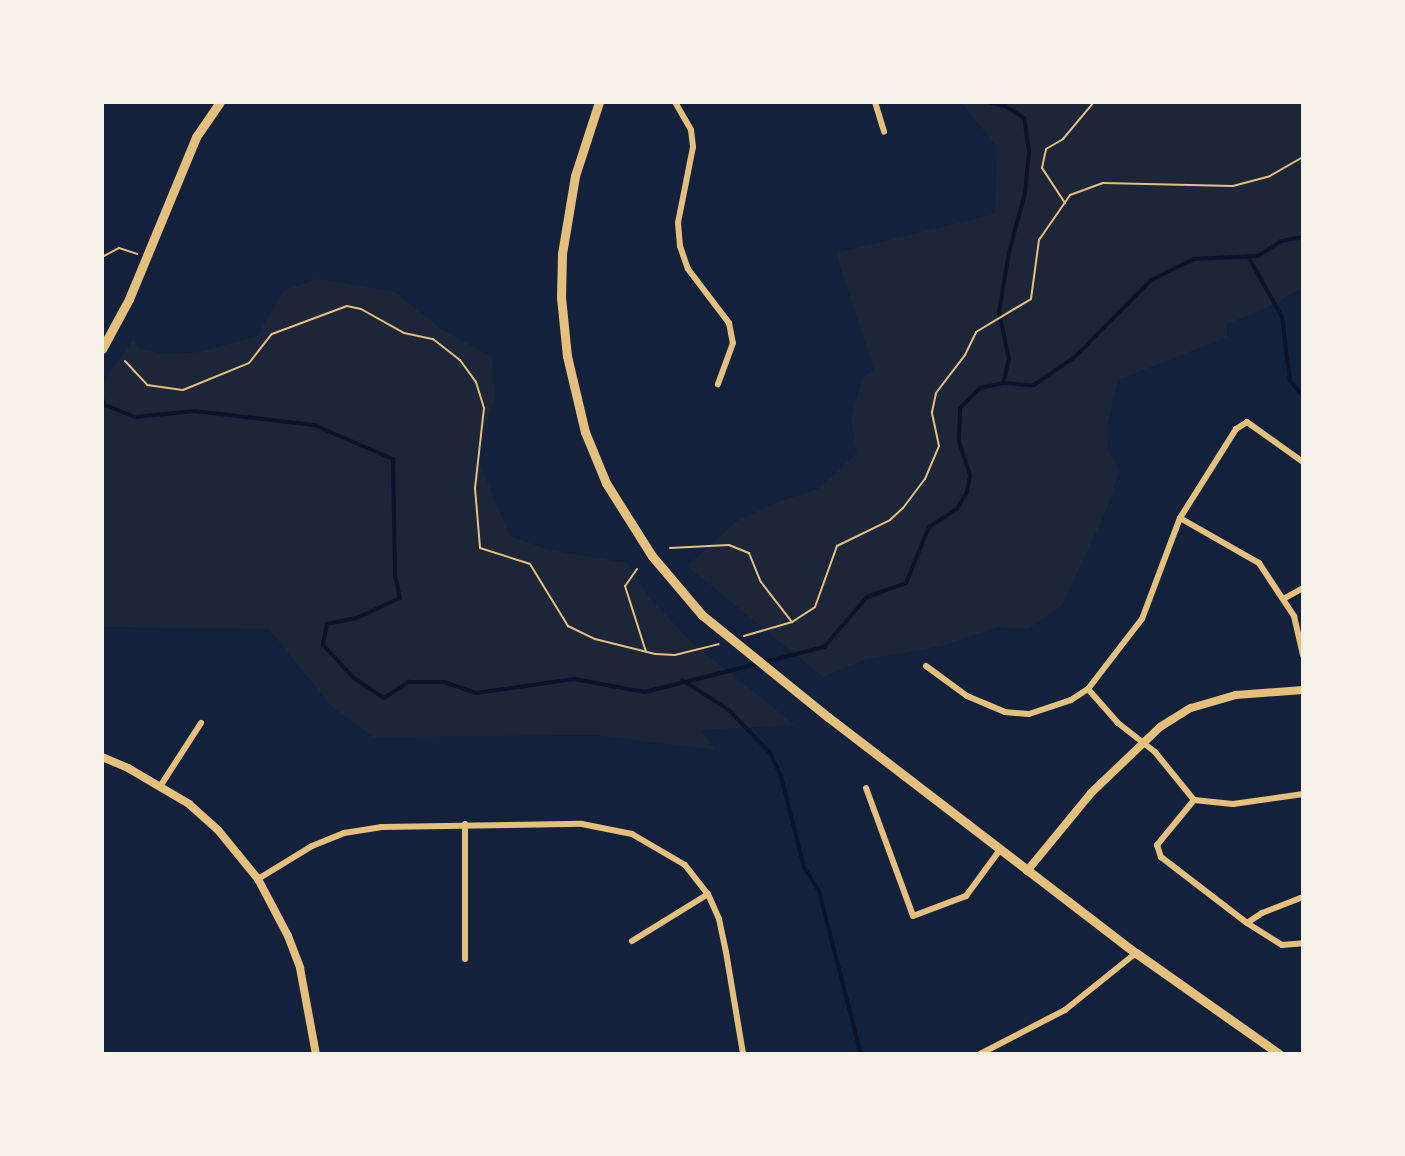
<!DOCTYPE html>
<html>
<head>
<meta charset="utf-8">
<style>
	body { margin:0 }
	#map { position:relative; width:1405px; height:1156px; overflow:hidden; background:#14213d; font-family:Barlow,sans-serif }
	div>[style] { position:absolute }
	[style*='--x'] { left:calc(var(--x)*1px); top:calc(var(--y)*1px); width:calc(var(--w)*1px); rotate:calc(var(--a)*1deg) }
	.green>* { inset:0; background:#1d2539 }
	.stream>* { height:4px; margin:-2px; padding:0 2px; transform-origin:2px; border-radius:2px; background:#0b132b }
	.path>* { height:2px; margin:-1px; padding:0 1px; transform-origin:1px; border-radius:1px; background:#e5c07b }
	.minor>* { height:6px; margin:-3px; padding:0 3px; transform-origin:3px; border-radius:3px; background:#e5c07b }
	.tertiary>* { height:8px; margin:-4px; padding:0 4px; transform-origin:4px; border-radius:4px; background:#e5c07b }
	.secondary>* { height:9px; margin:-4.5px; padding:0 4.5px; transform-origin:4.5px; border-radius:4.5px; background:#e5c07b }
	span { translate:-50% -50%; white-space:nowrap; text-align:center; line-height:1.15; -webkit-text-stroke:6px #f6f1e7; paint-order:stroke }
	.frame { position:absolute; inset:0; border:104px solid #f6f1e7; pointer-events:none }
</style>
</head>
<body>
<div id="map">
	<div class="green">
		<div style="clip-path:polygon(961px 102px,1303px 102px,1303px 287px,1275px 304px,1227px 324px,1227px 337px,1118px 380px,1107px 426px,1108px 452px,1120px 469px,1106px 511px,1062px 605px,1028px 629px,997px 627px,941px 646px,867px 659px,823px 677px,687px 566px,737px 521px,775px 503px,818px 489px,857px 453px,851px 420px,863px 377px,874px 370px,836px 253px,995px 214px,997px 147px)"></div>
		<div style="clip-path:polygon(318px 279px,395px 292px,441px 329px,492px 357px,495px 397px,476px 455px,510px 536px,549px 550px,627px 563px,649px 597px,690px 641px,795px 725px,701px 730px,715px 750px,597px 735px,373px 737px,332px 707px,269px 629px,102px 627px,102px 384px,133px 340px,140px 349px,164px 354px,200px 352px,257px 336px,284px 290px)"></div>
	</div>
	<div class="stream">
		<div style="--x:1248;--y:256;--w:70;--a:60.9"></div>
		<div style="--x:1282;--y:317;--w:64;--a:82.9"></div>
		<div style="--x:1290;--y:381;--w:20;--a:49"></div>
		<div style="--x:1003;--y:383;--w:31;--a:4"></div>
		<div style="--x:1034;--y:385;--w:51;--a:-34.6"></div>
		<div style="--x:1076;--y:356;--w:107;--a:-45.4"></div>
		<div style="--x:1151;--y:280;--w:48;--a:-26"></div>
		<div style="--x:1194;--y:259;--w:64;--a:-2.7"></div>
		<div style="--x:1258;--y:256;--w:27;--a:-33"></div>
		<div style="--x:1281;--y:241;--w:22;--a:-10"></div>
		<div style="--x:102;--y:399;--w:7;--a:63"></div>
		<div style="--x:105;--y:405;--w:32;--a:22"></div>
		<div style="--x:135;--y:417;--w:60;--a:-5.7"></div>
		<div style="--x:195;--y:411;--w:120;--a:6.7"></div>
		<div style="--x:314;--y:425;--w:86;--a:23.3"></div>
		<div style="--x:393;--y:459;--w:116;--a:89"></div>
		<div style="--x:395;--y:575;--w:24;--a:78"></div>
		<div style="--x:400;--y:598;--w:47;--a:155.1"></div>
		<div style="--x:357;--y:618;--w:31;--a:169"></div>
		<div style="--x:327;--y:624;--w:21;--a:101"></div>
		<div style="--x:323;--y:645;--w:45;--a:46.8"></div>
		<div style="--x:354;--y:678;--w:36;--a:34"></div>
		<div style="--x:384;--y:698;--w:30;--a:-33"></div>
		<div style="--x:409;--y:682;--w:34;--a:0"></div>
		<div style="--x:443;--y:682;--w:35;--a:18"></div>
		<div style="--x:476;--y:693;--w:99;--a:-8.1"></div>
		<div style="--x:574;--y:679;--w:72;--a:10.4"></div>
		<div style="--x:645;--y:692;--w:185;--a:-14.1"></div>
		<div style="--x:824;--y:647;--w:66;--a:-49.3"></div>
		<div style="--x:867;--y:597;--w:41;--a:-19.7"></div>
		<div style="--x:906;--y:583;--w:61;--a:-67.7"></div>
		<div style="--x:929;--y:527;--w:33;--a:-33"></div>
		<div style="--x:957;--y:509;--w:20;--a:-60"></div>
		<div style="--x:967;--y:492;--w:17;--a:-80"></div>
		<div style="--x:970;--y:475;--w:36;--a:-108"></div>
		<div style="--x:959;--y:441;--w:33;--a:-88"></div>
		<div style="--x:960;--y:408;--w:28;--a:-45"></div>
		<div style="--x:980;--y:388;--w:24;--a:-12"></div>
		<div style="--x:1003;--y:383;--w:25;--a:-76"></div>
		<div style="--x:1009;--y:359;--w:48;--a:-102"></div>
		<div style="--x:999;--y:312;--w:61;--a:-80.5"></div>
		<div style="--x:1009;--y:252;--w:61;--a:-74.8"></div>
		<div style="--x:1025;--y:193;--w:41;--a:-84.4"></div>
		<div style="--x:1029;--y:152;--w:34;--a:-98"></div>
		<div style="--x:1024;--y:118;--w:22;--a:-148"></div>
		<div style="--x:1005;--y:106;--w:17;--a:-167"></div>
		<div style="--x:682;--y:680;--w:56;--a:32.6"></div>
		<div style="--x:729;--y:710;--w:61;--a:46.3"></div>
		<div style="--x:771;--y:754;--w:24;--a:66"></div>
		<div style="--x:781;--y:776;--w:94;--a:75.8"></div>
		<div style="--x:804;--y:867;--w:28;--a:58"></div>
		<div style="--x:819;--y:891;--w:168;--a:75.6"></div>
	</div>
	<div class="path">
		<div style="--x:1065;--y:203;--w:42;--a:-123.3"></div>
		<div style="--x:1042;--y:168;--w:19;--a:-78"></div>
		<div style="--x:1046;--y:149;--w:20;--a:-30"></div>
		<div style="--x:1063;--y:139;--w:48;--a:-50"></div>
		<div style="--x:102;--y:257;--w:19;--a:-28"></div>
		<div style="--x:119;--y:248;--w:19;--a:18"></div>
		<div style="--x:125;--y:361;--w:33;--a:47"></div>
		<div style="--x:147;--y:385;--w:36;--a:8"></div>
		<div style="--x:183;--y:390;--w:71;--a:-22.2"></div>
		<div style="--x:249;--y:363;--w:37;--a:-52"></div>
		<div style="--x:272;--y:334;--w:80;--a:-20.5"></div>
		<div style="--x:347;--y:306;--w:14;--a:12"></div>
		<div style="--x:361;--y:309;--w:49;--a:29.2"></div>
		<div style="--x:404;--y:333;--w:30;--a:12"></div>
		<div style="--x:433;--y:339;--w:34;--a:38"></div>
		<div style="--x:460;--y:360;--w:27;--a:54"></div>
		<div style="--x:476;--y:382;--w:27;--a:73"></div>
		<div style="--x:484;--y:408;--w:81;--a:96.4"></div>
		<div style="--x:475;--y:488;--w:60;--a:85.2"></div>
		<div style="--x:480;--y:548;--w:52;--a:17.7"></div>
		<div style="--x:530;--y:564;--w:73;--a:58.5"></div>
		<div style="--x:568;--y:626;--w:30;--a:26"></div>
		<div style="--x:595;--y:639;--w:62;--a:14"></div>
		<div style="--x:655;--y:654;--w:20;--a:3"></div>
		<div style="--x:675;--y:655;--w:45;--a:-14"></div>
		<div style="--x:670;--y:548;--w:59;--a:-2.9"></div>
		<div style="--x:729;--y:545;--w:22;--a:22"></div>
		<div style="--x:749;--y:553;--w:31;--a:68"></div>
		<div style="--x:761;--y:582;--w:51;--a:52.2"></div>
		<div style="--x:637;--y:569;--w:21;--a:125"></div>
		<div style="--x:625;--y:586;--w:69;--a:72.3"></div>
		<div style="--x:744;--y:636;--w:50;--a:-16.3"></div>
		<div style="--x:792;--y:622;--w:27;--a:-33"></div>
		<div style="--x:815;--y:607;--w:65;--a:-70.2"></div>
		<div style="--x:837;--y:546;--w:59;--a:-26.1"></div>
		<div style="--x:890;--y:520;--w:18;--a:-43"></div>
		<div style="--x:903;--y:508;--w:36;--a:-53"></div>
		<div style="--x:925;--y:479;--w:36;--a:-67"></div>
		<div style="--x:939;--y:446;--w:35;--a:-102"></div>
		<div style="--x:932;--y:412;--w:19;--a:-78"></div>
		<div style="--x:936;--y:393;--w:48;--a:-52.7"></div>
		<div style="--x:965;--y:355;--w:25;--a:-64"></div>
		<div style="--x:976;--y:332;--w:64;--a:-31"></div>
		<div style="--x:1031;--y:299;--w:60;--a:-82.3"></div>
		<div style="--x:1039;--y:240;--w:55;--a:-55.4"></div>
		<div style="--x:1070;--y:195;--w:35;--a:-20"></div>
		<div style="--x:1103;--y:183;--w:130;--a:1.3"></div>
		<div style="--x:1233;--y:186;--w:38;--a:-15"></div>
		<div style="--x:1270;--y:176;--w:38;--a:-30"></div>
	</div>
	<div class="minor">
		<div style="--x:675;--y:102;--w:32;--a:60"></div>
		<div style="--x:691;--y:130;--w:17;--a:83"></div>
		<div style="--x:693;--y:147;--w:77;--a:101.2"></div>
		<div style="--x:678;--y:223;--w:23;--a:85"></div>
		<div style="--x:680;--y:246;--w:24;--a:71"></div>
		<div style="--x:688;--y:269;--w:68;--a:52.8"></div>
		<div style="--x:729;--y:323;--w:20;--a:79"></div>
		<div style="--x:733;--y:343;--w:44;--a:110.1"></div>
		<div style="--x:875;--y:102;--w:31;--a:73"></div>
		<div style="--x:1180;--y:518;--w:91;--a:29.7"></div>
		<div style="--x:1259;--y:563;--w:64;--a:56.6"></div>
		<div style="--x:1294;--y:616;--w:40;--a:77"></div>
		<div style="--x:1285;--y:598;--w:21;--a:-29"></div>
		<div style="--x:926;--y:666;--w:51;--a:36.2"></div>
		<div style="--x:967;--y:696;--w:41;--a:22.8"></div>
		<div style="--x:1005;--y:712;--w:24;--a:5"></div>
		<div style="--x:1029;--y:714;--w:44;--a:-18.4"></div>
		<div style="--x:1071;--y:700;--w:20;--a:-33"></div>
		<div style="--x:1088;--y:689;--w:88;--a:-52.4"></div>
		<div style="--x:1142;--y:619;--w:108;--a:-69.4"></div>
		<div style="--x:1180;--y:518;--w:105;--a:-57.8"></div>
		<div style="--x:1236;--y:429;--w:13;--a:-32"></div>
		<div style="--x:1247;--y:422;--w:69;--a:35.5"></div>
		<div style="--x:1088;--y:689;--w:45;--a:48.6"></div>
		<div style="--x:1118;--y:723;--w:47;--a:38.1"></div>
		<div style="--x:1155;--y:752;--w:62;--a:50.9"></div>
		<div style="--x:1194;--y:800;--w:39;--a:6"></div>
		<div style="--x:1233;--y:804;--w:71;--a:-8.1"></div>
		<div style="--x:161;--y:785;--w:74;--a:-57.2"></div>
		<div style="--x:866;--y:788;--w:136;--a:69.8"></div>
		<div style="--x:913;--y:916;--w:57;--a:-20.7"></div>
		<div style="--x:966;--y:896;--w:56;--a:-53.7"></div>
		<div style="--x:1194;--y:800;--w:58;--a:129.4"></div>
		<div style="--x:1157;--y:845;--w:13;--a:72"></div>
		<div style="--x:1161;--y:857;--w:108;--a:37.5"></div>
		<div style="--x:1247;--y:923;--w:41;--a:32.2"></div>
		<div style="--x:1282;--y:945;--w:21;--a:-5"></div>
		<div style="--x:465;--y:824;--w:135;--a:90"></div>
		<div style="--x:258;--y:879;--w:63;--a:-31.4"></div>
		<div style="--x:312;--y:846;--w:35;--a:-22"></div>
		<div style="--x:344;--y:833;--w:37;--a:-9"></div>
		<div style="--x:381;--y:827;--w:201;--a:-0.9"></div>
		<div style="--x:582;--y:824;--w:51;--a:11.3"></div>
		<div style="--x:632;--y:834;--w:61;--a:30.3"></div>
		<div style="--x:685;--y:865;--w:37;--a:52"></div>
		<div style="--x:708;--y:894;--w:27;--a:66"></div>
		<div style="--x:719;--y:919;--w:34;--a:78"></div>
		<div style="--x:726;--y:952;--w:103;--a:80.5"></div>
		<div style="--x:1247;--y:923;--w:18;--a:-34"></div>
		<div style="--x:1262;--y:913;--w:44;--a:-21.3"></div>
		<div style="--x:632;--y:941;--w:89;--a:-31.7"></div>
		<div style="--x:980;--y:1054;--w:96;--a:-27.4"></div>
		<div style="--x:1065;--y:1010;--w:91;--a:-38.8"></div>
	</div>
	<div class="tertiary">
		<div style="--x:102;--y:757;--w:28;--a:23"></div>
		<div style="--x:128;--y:768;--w:71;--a:30.5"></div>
		<div style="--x:189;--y:804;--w:39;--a:42"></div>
		<div style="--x:218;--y:830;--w:63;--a:50.8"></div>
		<div style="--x:258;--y:879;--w:64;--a:62.2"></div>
		<div style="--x:288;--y:936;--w:34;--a:69"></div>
		<div style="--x:300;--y:968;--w:87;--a:79.5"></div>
		<div style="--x:1027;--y:871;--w:101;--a:-50.6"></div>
		<div style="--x:1091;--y:793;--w:95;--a:-43.7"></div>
		<div style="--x:1160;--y:727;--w:36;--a:-32"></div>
		<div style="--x:1191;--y:708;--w:47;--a:-16.1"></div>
		<div style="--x:1236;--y:695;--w:67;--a:-4.3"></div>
	</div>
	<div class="secondary">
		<div style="--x:599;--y:102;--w:78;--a:108"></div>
		<div style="--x:575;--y:176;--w:79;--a:99.5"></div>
		<div style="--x:562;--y:254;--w:43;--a:91.3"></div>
		<div style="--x:561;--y:297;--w:59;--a:84.2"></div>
		<div style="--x:567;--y:356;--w:78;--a:76.7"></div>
		<div style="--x:585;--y:432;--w:55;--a:67.6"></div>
		<div style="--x:606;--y:483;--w:86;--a:57.8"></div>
		<div style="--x:652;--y:556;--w:77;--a:49.7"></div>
		<div style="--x:702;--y:615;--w:162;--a:39"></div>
		<div style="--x:828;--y:717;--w:388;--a:37.5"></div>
		<div style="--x:1136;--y:953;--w:175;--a:35.2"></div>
		<div style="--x:102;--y:349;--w:57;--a:-61.6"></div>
		<div style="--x:129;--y:299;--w:175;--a:-67.5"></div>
		<div style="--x:196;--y:137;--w:42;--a:-55.6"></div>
	</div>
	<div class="frame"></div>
</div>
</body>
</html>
